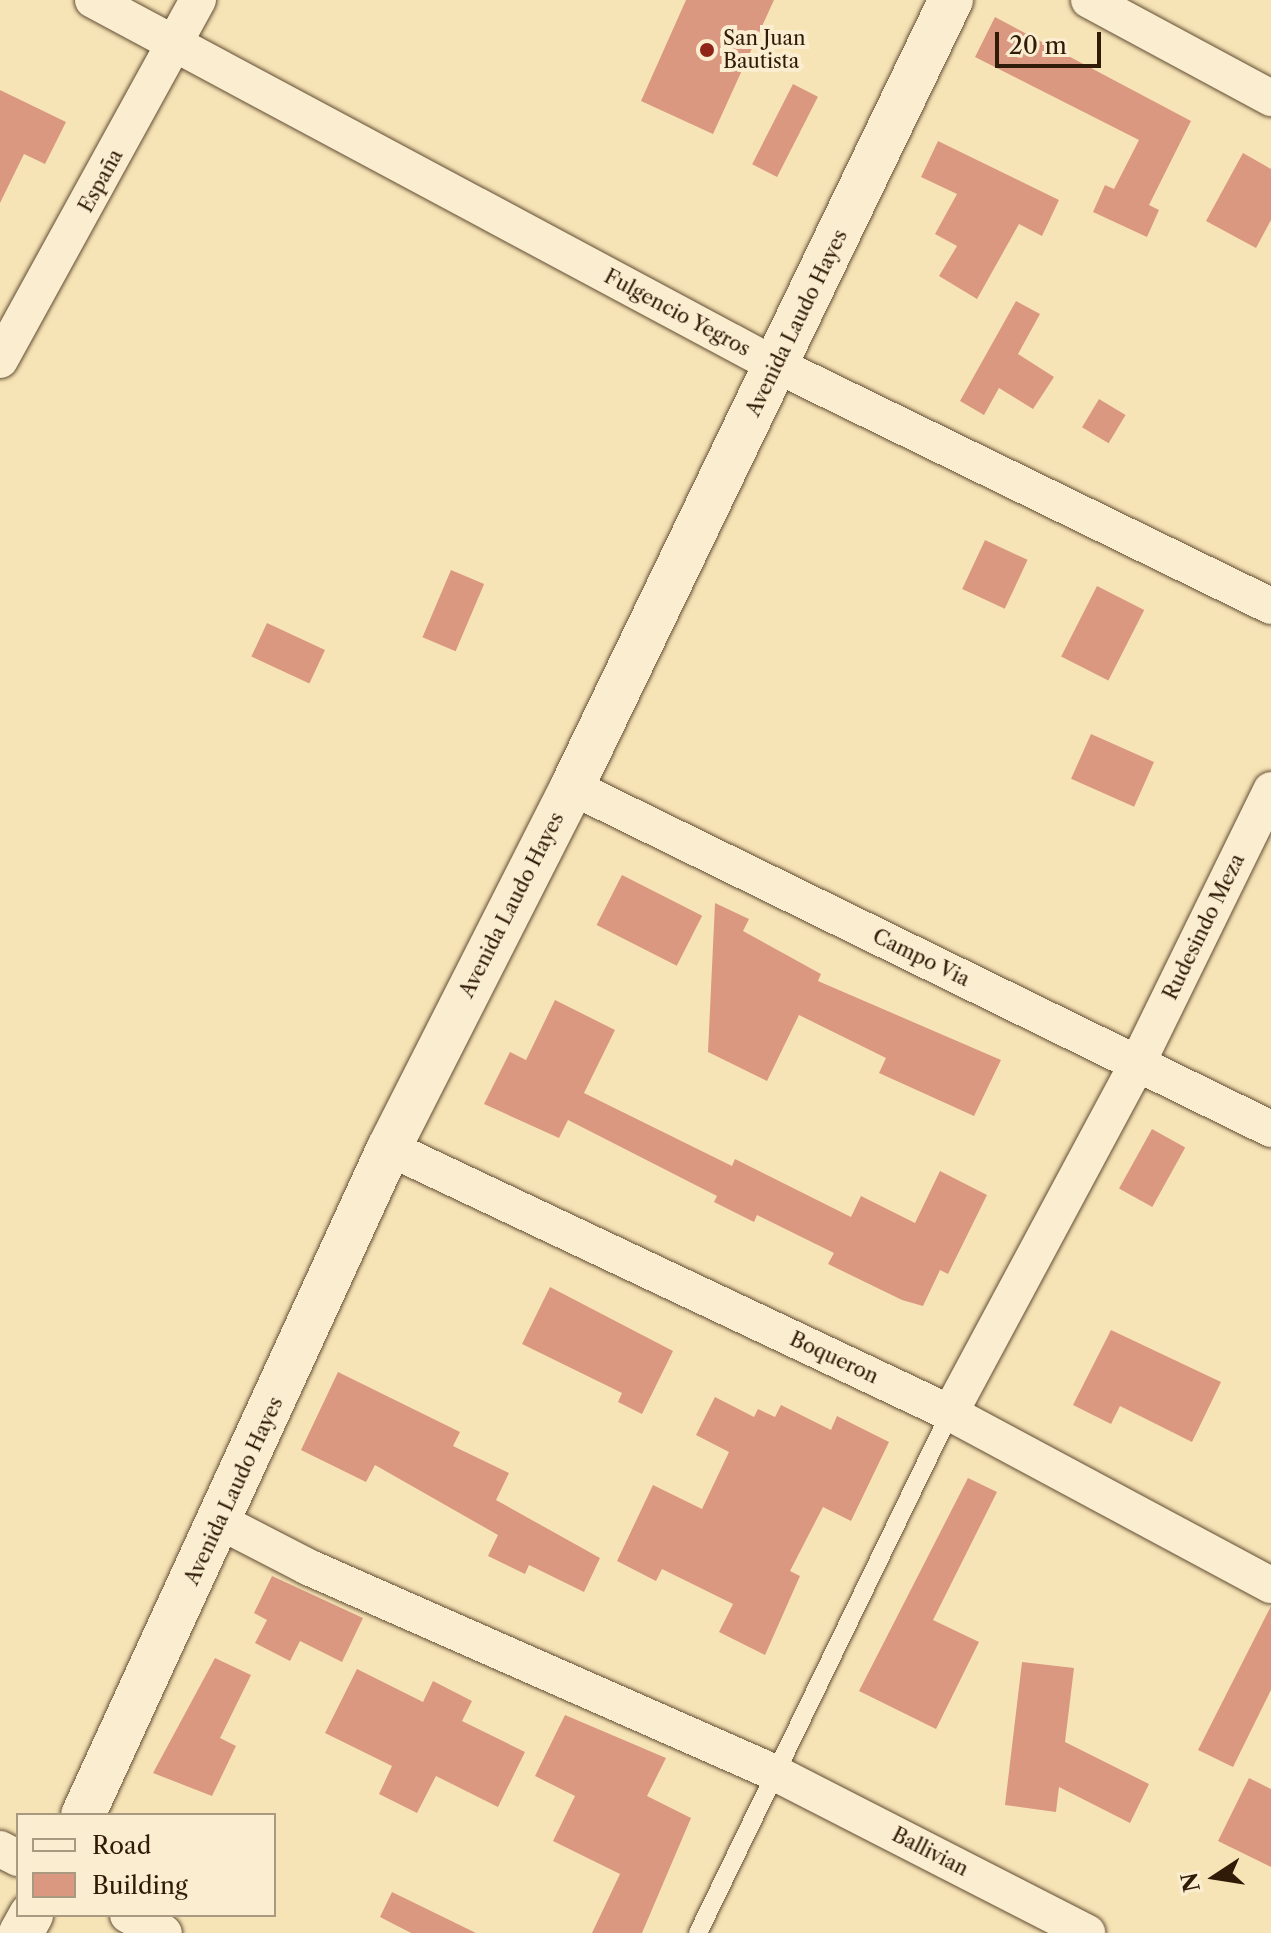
<!DOCTYPE html>
<html>
<head>
<meta charset="utf-8">
<style>
	body { margin:0 }
	#map { position:relative; width:1271px; height:1933px; overflow:hidden; background:#f7e4b6; font-family:"Libre Caslon Text",serif }
	div>[style] { position:absolute }
	[style*='--x'] { left:calc(var(--x)*1px); top:calc(var(--y)*1px); width:calc(var(--w)*1px); rotate:calc(var(--a)*1deg) }
	.building>* { inset:0; background:#db9881; transform-origin:0 0 }
	.roads { filter:drop-shadow(0 0 2px #624d34) drop-shadow(0 0 2px #624d34) }
	.service>* { height:18px; margin:-9px; padding:0 9px; transform-origin:9px; border-radius:9px; background:#faedd0 }
	.minor>* { height:36px; margin:-18px; padding:0 18px; transform-origin:18px; border-radius:18px; background:#faedd0 }
	.tertiary>* { height:44px; margin:-22px; padding:0 22px; transform-origin:22px; border-radius:22px; background:#faedd0 }
	.dots>* { width:22px; height:22px; translate:-50% -50%; box-sizing:border-box; border:4px solid #faedd0; border-radius:50% }
	span { translate:-50% -50%; white-space:nowrap; text-align:center; line-height:1.15; -webkit-text-stroke:8px #faedd0; paint-order:stroke }
	.poi-label { font-size:20px; color:#301b08 }
	.left { translate:0 -50%; text-align:left }
	.street-label { font-size:20px; color:#301b08 }
	.legend { position:absolute; left:16px; top:1813px; width:260px; height:104px; box-sizing:border-box; background:#faedd0; border:2px solid #a99980; margin:0; padding:10px 14px; list-style:none; font-size:24px; color:#301b08 }
	.legend li { display:flex; align-items:center; gap:16px; height:40px }
	.legend b { width:40px; border:2px solid #a99980 }
	.north { position:absolute; left:1175px; top:1837px; width:80px; height:80px; -webkit-text-stroke:6px #faedd0; paint-order:stroke; rotate:258deg; font-size:22px; font-weight:700; line-height:32px; text-align:center; color:#301b08 }
	.north::after { content:''; display:block; margin:auto; width:28px; height:36px; background:#301b08; clip-path:polygon(50% 0,100% 100%,50% 72%,0 100%) }
	.scale { position:absolute; left:995px; top:32px; width:106px; height:36px; box-sizing:border-box; border:4px solid #301b08; border-top:0; padding-left:10px; font-size:24px; line-height:28px; white-space:nowrap; color:#301b08; -webkit-text-stroke:6px #faedd0; paint-order:stroke }
</style>
</head>
<body>
<div id="map">
	<div class="building">
		<div style="clip-path:polygon(686px 0,774px 0,713px 134px,641px 101px)"></div>
		<div style="clip-path:polygon(995px 17px,1191px 121px,1149px 205px,1159px 210px,1147px 237px,1093px 212px,1105px 185px,1114px 189px,1139px 140px,975px 57px)"></div>
		<div style="left:793px;top:84px;width:28px;height:90px;rotate:27deg"></div>
		<div style="clip-path:polygon(0 90px,66px 122px,45px 164px,24px 154px,0 203px)"></div>
		<div style="clip-path:polygon(938px 141px,1059px 200px,1042px 236px,1019px 224px,977px 299px,939px 276px,957px 246px,935px 234px,957px 194px,921px 177px)"></div>
		<div style="clip-path:polygon(1243px 153px,1271px 169px,1271px 220px,1256px 248px,1206px 221px)"></div>
		<div style="clip-path:polygon(1016px 301px,1040px 314px,1018px 354px,1054px 377px,1033px 409px,999px 388px,984px 415px,960px 401px)"></div>
		<div style="left:1099px;top:399px;width:31px;height:33px;rotate:31deg"></div>
		<div style="left:985px;top:540px;width:47px;height:54px;rotate:25deg"></div>
		<div style="left:451px;top:570px;width:36px;height:73px;rotate:23deg"></div>
		<div style="left:1097px;top:586px;width:53px;height:79px;rotate:27deg"></div>
		<div style="left:267px;top:623px;width:64px;height:37px;rotate:25deg"></div>
		<div style="left:1091px;top:734px;width:69px;height:49px;rotate:24deg"></div>
		<div style="left:622px;top:875px;width:90px;height:56px;rotate:27deg"></div>
		<div style="clip-path:polygon(715px 903px,749px 919px,743px 931px,821px 974px,818px 981px,1001px 1060px,974px 1116px,879px 1073px,886px 1058px,799px 1015px,767px 1081px,708px 1052px)"></div>
		<div style="clip-path:polygon(555px 1000px,615px 1030px,584px 1093px,732px 1166px,735px 1159px,851px 1217px,861px 1196px,915px 1223px,940px 1171px,987px 1195px,948px 1274px,940px 1270px,923px 1306px,902px 1300px,828px 1264px,834px 1253px,757px 1215px,754px 1222px,714px 1202px,717px 1196px,568px 1120px,559px 1138px,484px 1104px,510px 1052px,526px 1060px)"></div>
		<div style="left:1152px;top:1129px;width:38px;height:68px;rotate:29deg"></div>
		<div style="clip-path:polygon(550px 1287px,673px 1351px,642px 1414px,618px 1402px,622px 1393px,522px 1344px)"></div>
		<div style="clip-path:polygon(1111px 1330px,1221px 1382px,1192px 1442px,1120px 1406px,1111px 1424px,1073px 1405px)"></div>
		<div style="clip-path:polygon(338px 1372px,460px 1432px,453px 1446px,509px 1473px,496px 1500px,600px 1558px,584px 1592px,529px 1565px,525px 1574px,488px 1556px,498px 1535px,375px 1465px,366px 1482px,301px 1450px)"></div>
		<div style="clip-path:polygon(715px 1397px,754px 1417px,758px 1409px,775px 1417px,781px 1405px,831px 1430px,837px 1416px,889px 1442px,851px 1521px,823px 1507px,790px 1571px,800px 1576px,765px 1655px,719px 1632px,733px 1604px,662px 1569px,656px 1581px,617px 1561px,653px 1485px,702px 1509px,729px 1452px,696px 1435px)"></div>
		<div style="clip-path:polygon(968px 1478px,997px 1492px,933px 1620px,979px 1642px,936px 1729px,859px 1691px)"></div>
		<div style="clip-path:polygon(272px 1576px,363px 1618px,342px 1662px,300px 1641px,290px 1661px,255px 1643px,267px 1620px,254px 1613px)"></div>
		<div style="clip-path:polygon(1271px 1606px,1271px 1690px,1233px 1767px,1198px 1750px)"></div>
		<div style="clip-path:polygon(215px 1658px,251px 1675px,220px 1738px,236px 1746px,212px 1796px,153px 1773px)"></div>
		<div style="clip-path:polygon(1022px 1662px,1074px 1668px,1065px 1742px,1149px 1784px,1130px 1823px,1059px 1787px,1056px 1812px,1005px 1805px)"></div>
		<div style="clip-path:polygon(357px 1669px,423px 1702px,433px 1681px,472px 1701px,462px 1721px,525px 1752px,498px 1807px,436px 1776px,417px 1813px,379px 1794px,392px 1766px,325px 1733px)"></div>
		<div style="clip-path:polygon(565px 1715px,666px 1758px,647px 1796px,691px 1818px,642px 1933px,592px 1933px,620px 1874px,553px 1841px,575px 1796px,535px 1776px)"></div>
		<div style="clip-path:polygon(1249px 1778px,1271px 1789px,1271px 1867px,1218px 1841px)"></div>
		<div style="clip-path:polygon(392px 1892px,476px 1933px,411px 1933px,380px 1917px)"></div>
	</div>
	<div class="roads">
		<div class="service">
			<div style="--x:698;--y:1933;--w:578;--a:-64.14"></div>
		</div>
		<div class="minor">
			<div style="--x:93;--y:0;--w:757;--a:28.16"></div>
			<div style="--x:760;--y:357;--w:568;--a:25.98"></div>
			<div style="--x:1089;--y:0;--w:207;--a:28.3"></div>
			<div style="--x:0;--y:360;--w:411;--a:-61.2"></div>
			<div style="--x:572;--y:787;--w:778;--a:26.07"></div>
			<div style="--x:389;--y:1148;--w:620;--a:25.28"></div>
			<div style="--x:950;--y:1413;--w:364;--a:28.2"></div>
			<div style="--x:950;--y:1413;--w:396;--a:-61.8"></div>
			<div style="--x:1137;--y:1064;--w:305;--a:-63.9"></div>
			<div style="--x:221;--y:1522;--w:98;--a:27.3"></div>
			<div style="--x:308;--y:1567;--w:508;--a:23.79"></div>
			<div style="--x:773;--y:1772;--w:353;--a:27.1"></div>
			<div style="--x:0;--y:1849;--w:20;--a:27"></div>
			<div style="--x:128;--y:1915;--w:40;--a:26.6"></div>
		</div>
		<div class="tertiary">
			<div style="--x:83;--y:1815;--w:734;--a:-65.36"></div>
			<div style="--x:389;--y:1148;--w:405;--a:-63.1"></div>
			<div style="--x:572;--y:787;--w:874;--a:-64.29"></div>
			<div style="--x:21;--y:1933;--w:21;--a:-61"></div>
		</div>
	</div>
	<div class="dots">
		<div style="left:707px;top:50px;background:#8f2418"></div>
	</div>
	<div class="poi-label">
		<span class="left" style="left:723px;top:50px">San Juan<br>Bautista</span>
	</div>
	<div class="street-label">
		<span style="left:101px;top:181px;rotate:-61deg">España</span>
		<span style="left:677px;top:313px;rotate:28deg">Fulgencio Yegros</span>
		<span style="left:797px;top:323px;rotate:-64deg">Avenida Laudo Hayes</span>
		<span style="left:512px;top:905px;rotate:-63deg">Avenida Laudo Hayes</span>
		<span style="left:1204px;top:927px;rotate:-64deg">Rudesindo Meza</span>
		<span style="left:921px;top:958px;rotate:26deg">Campo Via</span>
		<span style="left:834px;top:1358px;rotate:25deg">Boqueron</span>
		<span style="left:234px;top:1491px;rotate:-65deg">Avenida Laudo Hayes</span>
		<span style="left:930px;top:1852px;rotate:27deg">Ballivian</span>
	</div>
	<ul class="legend">
	<li><b style="height:10px;background:#faedd0"></b>Road</li>
	<li><b style="height:22px;background:#db9881"></b>Building</li>
	</ul>
	<div class="north">N</div>
	<div class="scale">20 m</div>
</div>
</body>
</html>
